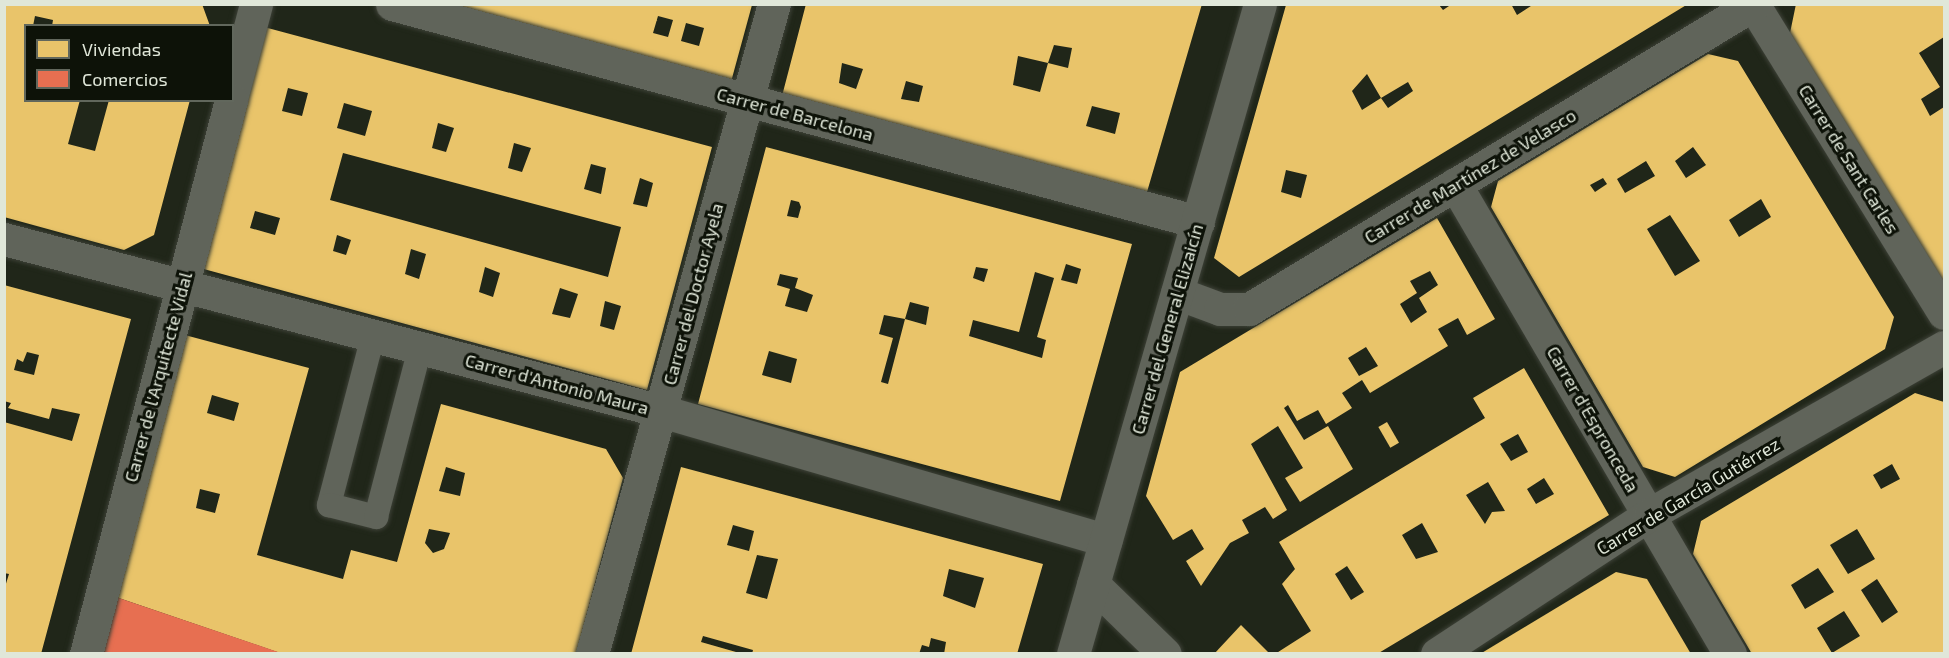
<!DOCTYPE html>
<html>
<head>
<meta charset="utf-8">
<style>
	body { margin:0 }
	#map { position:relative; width:1949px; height:658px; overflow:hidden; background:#202619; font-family:"Exo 2",sans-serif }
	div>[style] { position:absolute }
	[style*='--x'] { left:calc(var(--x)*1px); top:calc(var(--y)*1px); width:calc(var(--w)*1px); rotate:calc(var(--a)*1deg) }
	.homes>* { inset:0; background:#e9c46a; transform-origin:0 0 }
	.shops>* { inset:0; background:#e76f51 }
	.roads { filter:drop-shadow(0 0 2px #3d4137) drop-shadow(0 0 2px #3d4137) }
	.service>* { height:24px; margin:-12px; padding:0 12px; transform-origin:12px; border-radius:12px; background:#60645a }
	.minor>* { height:33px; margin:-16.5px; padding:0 16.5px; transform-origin:16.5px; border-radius:16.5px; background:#60645a }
	.tertiary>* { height:33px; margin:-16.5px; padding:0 16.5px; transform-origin:16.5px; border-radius:16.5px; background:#60645a }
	span { translate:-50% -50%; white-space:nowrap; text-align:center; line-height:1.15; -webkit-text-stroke:6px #0d1208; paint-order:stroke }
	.street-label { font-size:18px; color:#e0e7d9 }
	.frame { position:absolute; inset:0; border:6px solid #e0e7d9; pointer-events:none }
	.legend { position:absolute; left:24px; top:24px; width:210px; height:78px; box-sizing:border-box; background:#0d1208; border:2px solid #61675c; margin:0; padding:8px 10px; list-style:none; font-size:18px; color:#e0e7d9 }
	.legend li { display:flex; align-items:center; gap:12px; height:30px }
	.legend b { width:30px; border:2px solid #61675c }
</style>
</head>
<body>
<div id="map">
	<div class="homes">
		<div style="clip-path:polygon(4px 4px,202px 4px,210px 26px,52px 26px,53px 20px,35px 16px,33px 26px,26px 26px,26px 100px,80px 100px,68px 144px,95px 151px,109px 100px,190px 100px,154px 235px,124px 250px,4px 217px)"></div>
		<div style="clip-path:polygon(evenodd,806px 4px,1202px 4px,1147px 192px,782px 96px,806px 4px,1054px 45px,1072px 48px,1068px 68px,1048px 63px,1040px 92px,1013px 85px,1018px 56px,1048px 63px,1054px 45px,806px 4px,842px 63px,863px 69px,856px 89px,839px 83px,842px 63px,806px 4px,906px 81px,923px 86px,919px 102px,901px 99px,906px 81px,806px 4px,1092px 106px,1120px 113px,1115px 134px,1086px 126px,1092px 106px)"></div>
		<div style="clip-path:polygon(evenodd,1452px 4px,1511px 4px,1517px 15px,1534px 4px,1688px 4px,1239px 277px,1214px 258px,1286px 5px,1439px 5px,1443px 10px,1452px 4px,1367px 74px,1381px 98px,1362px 110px,1352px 91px,1367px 74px,1452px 4px,1408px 82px,1413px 91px,1388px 108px,1381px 98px,1408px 82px,1452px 4px,1286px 170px,1307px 175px,1301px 198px,1281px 192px,1286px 170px)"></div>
		<div style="clip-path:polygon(1796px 4px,1944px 4px,1944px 37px,1919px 53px,1940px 87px,1921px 99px,1930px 116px,1944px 107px,1944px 285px,1790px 33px)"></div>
		<div style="clip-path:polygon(evenodd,440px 5px,752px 5px,731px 82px,440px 5px,658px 16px,673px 20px,668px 37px,653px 33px,658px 16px,440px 5px,686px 23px,704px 28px,699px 46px,681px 41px,686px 23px)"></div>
		<div style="clip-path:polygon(evenodd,264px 27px,712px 147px,647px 390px,200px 268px,264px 27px,288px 88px,308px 93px,302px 116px,282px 111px,288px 88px,264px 27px,344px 103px,372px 111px,365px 136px,337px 128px,344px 103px,264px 27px,438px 123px,454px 128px,446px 152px,432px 148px,438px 123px,264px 27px,514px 143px,531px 148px,522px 172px,508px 168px,514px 143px,264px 27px,343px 153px,621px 227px,608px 277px,330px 200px,343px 153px,264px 27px,591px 164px,606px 168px,601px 194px,584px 189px,591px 164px,264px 27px,640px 178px,653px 183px,647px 207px,633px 204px,640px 178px,264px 27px,255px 211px,280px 218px,275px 235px,250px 228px,255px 211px,264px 27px,337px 235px,351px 240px,346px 255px,333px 251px,337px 235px,264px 27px,411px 249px,426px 254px,419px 279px,405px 274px,411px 249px,264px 27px,485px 267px,500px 273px,493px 297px,479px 292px,485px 267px,264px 27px,560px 288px,578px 294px,570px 318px,552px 314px,560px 288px,264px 27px,605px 301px,621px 306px,614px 330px,600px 326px,605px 301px)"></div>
		<div style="clip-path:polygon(evenodd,1708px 54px,1738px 61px,1894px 317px,1885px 349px,1675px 477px,1643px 467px,1491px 207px,1498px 181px,1708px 54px,1693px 147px,1706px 165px,1686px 178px,1675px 161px,1693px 147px,1708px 54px,1646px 161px,1655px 176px,1625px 193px,1617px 179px,1646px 161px,1708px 54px,1603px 178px,1607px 184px,1595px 192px,1590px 185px,1603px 178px,1708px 54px,1761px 199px,1771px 217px,1739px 237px,1729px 220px,1761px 199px,1708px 54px,1670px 215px,1700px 261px,1675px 276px,1647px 229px,1670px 215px)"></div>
		<div style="clip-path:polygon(evenodd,766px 147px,1132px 244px,1060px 501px,698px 404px,766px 147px,791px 200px,799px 202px,801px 207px,798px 218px,787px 216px,791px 200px,766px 147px,1066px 264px,1081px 269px,1077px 284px,1061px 280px,1066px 264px,766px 147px,976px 267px,988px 269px,984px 282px,973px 278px,976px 267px,766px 147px,1035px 272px,1054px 278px,1037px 337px,1046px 340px,1042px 358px,969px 336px,973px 320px,1019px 332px,1035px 272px,766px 147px,780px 274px,798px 278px,795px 288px,813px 295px,807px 312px,785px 306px,790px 289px,777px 285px,780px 274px,766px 147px,910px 302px,929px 307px,926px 325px,905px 319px,888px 384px,881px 382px,893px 338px,879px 334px,884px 315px,905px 319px,910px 302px,766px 147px,769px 351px,797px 359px,791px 383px,762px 375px,769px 351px)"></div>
		<div style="clip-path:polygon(evenodd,1437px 218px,1495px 319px,1467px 335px,1458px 318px,1438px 329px,1448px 346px,1370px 393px,1362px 380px,1342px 393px,1352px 408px,1326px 424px,1318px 410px,1297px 421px,1288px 405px,1284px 408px,1304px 440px,1328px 426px,1353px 469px,1300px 502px,1285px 478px,1303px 468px,1278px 426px,1251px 444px,1287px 510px,1273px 519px,1265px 507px,1242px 520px,1249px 533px,1230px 543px,1201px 586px,1186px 561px,1204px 549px,1192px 529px,1173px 540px,1146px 496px,1180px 372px,1437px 218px,1430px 271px,1438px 285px,1419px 298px,1427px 312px,1411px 323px,1400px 304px,1417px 293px,1410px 281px,1430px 271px,1437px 218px,1366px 347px,1378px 366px,1359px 376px,1348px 358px,1366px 347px)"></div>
		<div style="clip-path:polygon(evenodd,4px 285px,131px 319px,41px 654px,4px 654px,4px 590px,9px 574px,4px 573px,4px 422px,72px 441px,80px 414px,52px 408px,49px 419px,8px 408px,11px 403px,4px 401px,4px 285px,27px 352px,39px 355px,34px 375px,14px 370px,17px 359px,23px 362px,27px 352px)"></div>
		<div style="clip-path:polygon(evenodd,181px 334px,309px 368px,257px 555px,343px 579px,351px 550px,397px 562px,441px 404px,606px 449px,623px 478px,576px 654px,283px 654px,110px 595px,181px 334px,212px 395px,239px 403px,234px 421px,207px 413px,212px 395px,181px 334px,446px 467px,465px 473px,460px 496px,439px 491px,446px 467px,181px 334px,200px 489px,220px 494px,215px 513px,196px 508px,200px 489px,181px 334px,429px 529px,450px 533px,444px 549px,433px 553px,425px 543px,429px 529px)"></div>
		<div style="clip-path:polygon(evenodd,1524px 368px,1609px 515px,1377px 654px,1275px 654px,1311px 631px,1282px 584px,1295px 569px,1279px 542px,1485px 418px,1473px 398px,1524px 368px,1518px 434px,1528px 452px,1511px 461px,1500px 444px,1518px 434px,1524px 368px,1544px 478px,1554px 494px,1536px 504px,1527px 489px,1544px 478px,1524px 368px,1488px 482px,1505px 511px,1492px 512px,1485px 524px,1466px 495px,1488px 482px,1524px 368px,1422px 523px,1438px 552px,1416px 559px,1402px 535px,1422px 523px,1524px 368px,1347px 566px,1364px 592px,1351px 600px,1335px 574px,1347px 566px)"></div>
		<div style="clip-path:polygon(evenodd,1915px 393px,1944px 402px,1944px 654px,1752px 654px,1693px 554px,1701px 521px,1915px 393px,1892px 464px,1900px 479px,1881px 489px,1873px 475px,1892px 464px,1915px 393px,1857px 529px,1875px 559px,1848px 574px,1830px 545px,1857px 529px,1915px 393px,1818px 568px,1834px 592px,1805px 609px,1791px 585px,1818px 568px,1915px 393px,1877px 579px,1898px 612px,1882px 623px,1861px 590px,1877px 579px,1915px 393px,1844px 611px,1860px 636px,1832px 653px,1817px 628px,1844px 611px)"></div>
		<div style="left:1387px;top:422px;width:24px;height:10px;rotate:60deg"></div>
		<div style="clip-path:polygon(evenodd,681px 467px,1043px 564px,1017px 654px,944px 654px,946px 642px,931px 638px,929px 647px,922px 645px,919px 654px,752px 654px,753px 650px,703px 636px,701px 642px,743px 654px,631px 654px,681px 467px,733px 525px,754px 531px,749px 551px,727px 545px,733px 525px,681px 467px,757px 555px,778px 559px,767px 599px,746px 593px,757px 555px,681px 467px,949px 569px,984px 578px,975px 608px,943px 596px,949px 569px)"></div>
		<div style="clip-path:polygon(1616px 572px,1647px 579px,1691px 654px,1480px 654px)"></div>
		<div style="clip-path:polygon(1241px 625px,1270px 654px,1214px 654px)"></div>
	</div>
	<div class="shops">
		<div style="clip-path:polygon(110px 595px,281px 653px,281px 654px,95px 654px)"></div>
	</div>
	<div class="roads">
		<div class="service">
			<div style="--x:373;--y:336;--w:175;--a:104.6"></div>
			<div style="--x:329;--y:505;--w:49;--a:14.3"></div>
			<div style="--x:376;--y:517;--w:175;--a:-75.4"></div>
		</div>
		<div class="minor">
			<div style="--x:392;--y:4;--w:835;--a:15.13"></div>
			<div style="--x:1753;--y:4;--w:363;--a:58.3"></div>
			<div style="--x:232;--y:95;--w:94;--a:-75.2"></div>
			<div style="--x:1455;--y:184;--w:545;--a:59.67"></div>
			<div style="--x:4;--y:239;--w:679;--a:14.67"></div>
			<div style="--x:661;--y:411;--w:463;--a:16.2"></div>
			<div style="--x:1177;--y:293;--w:46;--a:20.4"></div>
			<div style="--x:1220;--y:309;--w:29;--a:0"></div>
			<div style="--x:1249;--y:309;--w:590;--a:-31.13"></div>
			<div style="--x:1093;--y:584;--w:100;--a:44.2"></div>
			<div style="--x:86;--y:654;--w:573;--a:-75.33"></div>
			<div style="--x:592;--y:654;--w:675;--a:-74.36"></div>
			<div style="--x:1437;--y:654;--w:255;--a:-33.3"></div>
			<div style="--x:1650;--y:514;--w:338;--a:-29.6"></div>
		</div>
		<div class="tertiary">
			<div style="--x:1073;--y:654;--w:676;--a:-73.95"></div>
		</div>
	</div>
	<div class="street-label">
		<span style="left:795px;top:114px;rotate:15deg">Carrer de Barcelona</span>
		<span style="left:1849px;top:159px;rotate:58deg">Carrer de Sant Carles</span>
		<span style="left:1470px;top:176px;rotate:-31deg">Carrer de Martínez de Velasco</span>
		<span style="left:693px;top:294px;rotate:-75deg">Carrer del Doctor Ayela</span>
		<span style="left:1167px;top:329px;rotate:-74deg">Carrer del General Elizaicín</span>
		<span style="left:158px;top:377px;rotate:-75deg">Carrer de l'Arquitecte Vidal</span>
		<span style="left:557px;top:384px;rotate:15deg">Carrer d'Antonio Maura</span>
		<span style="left:1593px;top:419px;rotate:60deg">Carrer d'Espronceda</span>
		<span style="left:1688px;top:496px;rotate:-31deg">Carrer de García Gutiérrez</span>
	</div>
	<div class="frame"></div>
	<ul class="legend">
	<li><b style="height:16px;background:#e9c46a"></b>Viviendas</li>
	<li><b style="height:16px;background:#e76f51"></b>Comercios</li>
	</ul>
</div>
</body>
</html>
